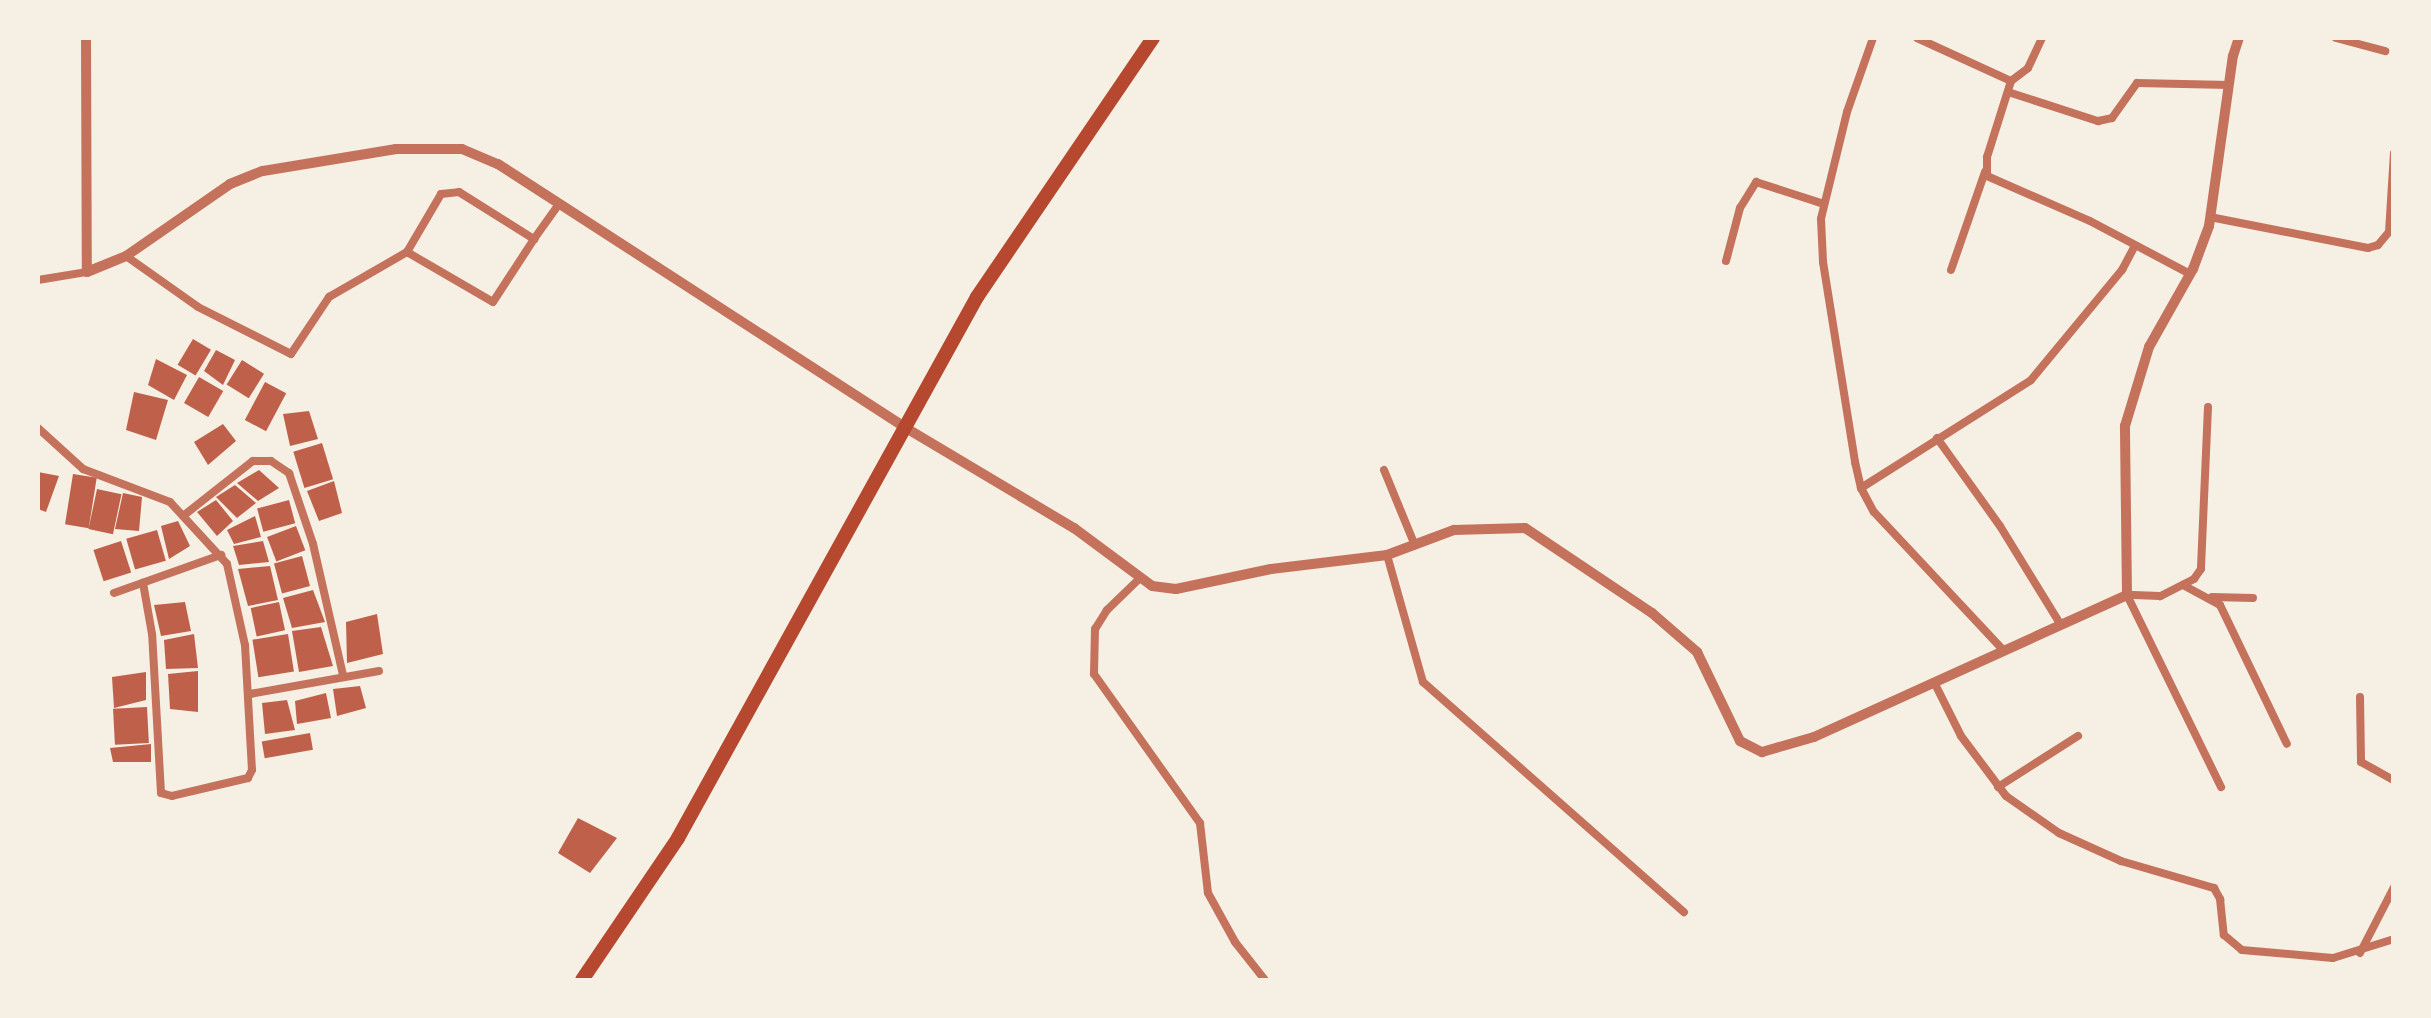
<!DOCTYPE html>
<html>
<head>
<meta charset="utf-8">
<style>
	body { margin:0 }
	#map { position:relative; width:2431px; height:1018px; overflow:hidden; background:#f6efe4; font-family:"Fira Sans Condensed",sans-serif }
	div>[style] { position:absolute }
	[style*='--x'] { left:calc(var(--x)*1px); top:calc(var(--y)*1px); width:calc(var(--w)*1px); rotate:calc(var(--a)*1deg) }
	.building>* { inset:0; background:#bf614a; transform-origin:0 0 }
	.minor>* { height:8px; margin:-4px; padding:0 4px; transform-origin:4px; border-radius:4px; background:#c5725c }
	.tertiary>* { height:10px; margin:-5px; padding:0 5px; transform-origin:5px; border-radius:5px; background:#c5725c }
	.trunk>* { height:14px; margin:-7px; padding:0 7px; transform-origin:7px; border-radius:7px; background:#b5482f }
	span { translate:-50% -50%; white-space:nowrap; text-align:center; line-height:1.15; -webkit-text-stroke:10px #f6efe4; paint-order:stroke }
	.frame { position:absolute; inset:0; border:40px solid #f6efe4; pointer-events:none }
</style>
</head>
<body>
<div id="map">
	<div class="building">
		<div style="left:193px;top:339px;width:21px;height:30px;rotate:31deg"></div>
		<div style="clip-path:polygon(216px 350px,235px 360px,223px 385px,204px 371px)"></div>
		<div style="clip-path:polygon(156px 359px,187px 375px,174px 400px,148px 385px)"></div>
		<div style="left:242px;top:360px;width:26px;height:29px;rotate:32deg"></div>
		<div style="left:199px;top:377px;width:28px;height:30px;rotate:30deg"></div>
		<div style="left:265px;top:382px;width:24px;height:43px;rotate:28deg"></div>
		<div style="clip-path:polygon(134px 392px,168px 400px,156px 440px,126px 430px)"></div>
		<div style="clip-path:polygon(309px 411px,318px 439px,290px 446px,283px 414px)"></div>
		<div style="clip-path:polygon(223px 424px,236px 441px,208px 465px,194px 442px)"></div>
		<div style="left:322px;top:443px;width:38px;height:30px;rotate:73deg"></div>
		<div style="clip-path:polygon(259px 470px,279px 488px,258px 501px,237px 483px)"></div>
		<div style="clip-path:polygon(38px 472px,59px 476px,46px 512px,38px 509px)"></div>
		<div style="left:73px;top:474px;width:24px;height:51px;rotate:9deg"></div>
		<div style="clip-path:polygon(334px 481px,342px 513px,319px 521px,307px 491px)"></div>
		<div style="clip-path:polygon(235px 485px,256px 503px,237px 518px,216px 497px)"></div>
		<div style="left:97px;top:489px;width:25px;height:41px;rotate:12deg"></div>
		<div style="clip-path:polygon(123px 493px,142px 497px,139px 531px,115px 529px)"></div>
		<div style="clip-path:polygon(216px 500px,233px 521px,217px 536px,197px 512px)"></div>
		<div style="left:289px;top:500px;width:24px;height:33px;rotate:75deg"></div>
		<div style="clip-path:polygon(255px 516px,261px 537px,234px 544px,227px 530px)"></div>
		<div style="clip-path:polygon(178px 521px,190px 546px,169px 559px,161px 526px)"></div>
		<div style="left:296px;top:526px;width:26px;height:31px;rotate:69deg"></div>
		<div style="left:157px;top:530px;width:32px;height:32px;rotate:74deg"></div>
		<div style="left:121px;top:541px;width:33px;height:29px;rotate:72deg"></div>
		<div style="clip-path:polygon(263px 541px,269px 562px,239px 565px,233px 546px)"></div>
		<div style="left:302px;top:556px;width:31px;height:29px;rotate:75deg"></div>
		<div style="clip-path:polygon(270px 566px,278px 600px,248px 606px,238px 569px)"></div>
		<div style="clip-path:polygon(313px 590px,325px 622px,292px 628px,283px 598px)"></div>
		<div style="clip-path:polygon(185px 602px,191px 631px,161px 636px,154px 605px)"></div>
		<div style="left:279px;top:602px;width:29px;height:29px;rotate:78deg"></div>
		<div style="clip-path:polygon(377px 614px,383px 654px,347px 663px,346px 622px)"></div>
		<div style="clip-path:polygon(321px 627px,333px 666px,299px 672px,292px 631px)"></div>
		<div style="clip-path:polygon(194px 634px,198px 668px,166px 669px,164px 640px)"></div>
		<div style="left:288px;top:634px;width:38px;height:36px;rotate:81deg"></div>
		<div style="clip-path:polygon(198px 671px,198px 712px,170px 709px,168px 674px)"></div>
		<div style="clip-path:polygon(146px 672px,146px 700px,114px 708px,112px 677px)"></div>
		<div style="clip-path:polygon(360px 686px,366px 708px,337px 716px,333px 689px)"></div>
		<div style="clip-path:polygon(326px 693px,331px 718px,297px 724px,295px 701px)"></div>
		<div style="clip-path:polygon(287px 700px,295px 730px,265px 734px,262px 703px)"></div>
		<div style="left:147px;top:707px;width:36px;height:34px;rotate:87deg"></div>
		<div style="left:310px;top:733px;width:17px;height:49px;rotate:80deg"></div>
		<div style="clip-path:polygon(151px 744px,151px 762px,113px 762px,110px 748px)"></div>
		<div style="clip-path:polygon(578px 818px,617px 838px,590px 873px,558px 853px)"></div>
	</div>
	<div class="minor">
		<div style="--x:1873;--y:38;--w:78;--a:109.4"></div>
		<div style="--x:1847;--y:112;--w:110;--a:103.7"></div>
		<div style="--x:1821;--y:219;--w:43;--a:87.3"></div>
		<div style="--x:1823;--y:262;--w:203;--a:80.9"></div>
		<div style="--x:1855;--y:462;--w:27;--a:77"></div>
		<div style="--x:1861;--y:488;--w:27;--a:62"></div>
		<div style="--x:1874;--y:512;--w:187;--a:46.9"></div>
		<div style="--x:1917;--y:38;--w:103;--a:24.6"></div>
		<div style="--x:2011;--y:81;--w:21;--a:-37"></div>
		<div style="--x:2028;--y:68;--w:33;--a:-65"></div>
		<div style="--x:2336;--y:38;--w:51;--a:14.9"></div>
		<div style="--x:2011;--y:81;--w:80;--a:107.5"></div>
		<div style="--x:1987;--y:157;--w:19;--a:90"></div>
		<div style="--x:1987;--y:176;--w:112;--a:23.6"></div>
		<div style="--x:2090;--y:221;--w:113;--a:27.9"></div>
		<div style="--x:2008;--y:92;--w:95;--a:17.9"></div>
		<div style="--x:2098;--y:121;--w:14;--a:-12"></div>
		<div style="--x:2112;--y:118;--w:43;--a:-54.5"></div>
		<div style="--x:2137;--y:83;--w:92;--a:1.2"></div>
		<div style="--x:2210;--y:217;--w:161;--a:11.1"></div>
		<div style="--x:2368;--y:248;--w:10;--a:-17"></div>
		<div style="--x:2378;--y:245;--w:17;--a:-50"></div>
		<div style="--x:2389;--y:232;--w:79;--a:-86.4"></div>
		<div style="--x:407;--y:252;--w:99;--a:30.2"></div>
		<div style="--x:493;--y:302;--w:75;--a:-56.9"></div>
		<div style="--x:126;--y:256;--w:88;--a:35.3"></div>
		<div style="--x:198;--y:307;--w:104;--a:26.8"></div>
		<div style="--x:291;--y:354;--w:69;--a:-56.3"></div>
		<div style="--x:329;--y:297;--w:90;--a:-30"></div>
		<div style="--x:407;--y:252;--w:67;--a:-59.6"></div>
		<div style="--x:441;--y:194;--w:18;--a:-6"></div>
		<div style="--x:459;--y:192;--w:89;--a:32.1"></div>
		<div style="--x:534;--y:239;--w:43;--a:-54.5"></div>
		<div style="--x:1726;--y:261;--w:55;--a:-75.2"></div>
		<div style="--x:1740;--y:208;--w:31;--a:-58"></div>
		<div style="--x:1756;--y:182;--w:71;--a:17.9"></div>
		<div style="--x:1951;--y:270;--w:104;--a:-70.9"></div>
		<div style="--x:38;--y:280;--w:50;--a:-9.3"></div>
		<div style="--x:2208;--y:407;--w:162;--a:92.5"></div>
		<div style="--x:2201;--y:569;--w:12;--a:125"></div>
		<div style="--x:2194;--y:579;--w:38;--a:153"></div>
		<div style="--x:2160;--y:596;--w:33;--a:-178"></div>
		<div style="--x:2127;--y:595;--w:214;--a:63.9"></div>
		<div style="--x:38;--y:428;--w:61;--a:42.3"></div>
		<div style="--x:83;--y:469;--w:93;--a:20.8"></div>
		<div style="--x:170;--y:502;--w:84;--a:47.4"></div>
		<div style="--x:227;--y:564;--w:83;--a:77.5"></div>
		<div style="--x:245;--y:645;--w:125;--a:86.8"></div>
		<div style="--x:252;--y:770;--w:9;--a:117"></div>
		<div style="--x:248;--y:778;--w:78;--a:166.7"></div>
		<div style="--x:172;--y:796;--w:11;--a:-165"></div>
		<div style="--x:161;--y:793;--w:159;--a:-93.2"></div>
		<div style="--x:152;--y:634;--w:52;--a:-100"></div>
		<div style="--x:1937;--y:438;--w:108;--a:54.4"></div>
		<div style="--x:2000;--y:526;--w:116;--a:58.4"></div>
		<div style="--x:1384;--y:470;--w:79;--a:67.7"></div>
		<div style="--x:1861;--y:488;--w:201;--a:-32.4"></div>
		<div style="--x:2031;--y:380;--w:143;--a:-50.4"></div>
		<div style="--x:2122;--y:270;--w:27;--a:-62"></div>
		<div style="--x:183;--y:516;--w:89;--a:-38.2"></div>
		<div style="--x:253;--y:461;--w:18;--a:0"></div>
		<div style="--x:271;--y:461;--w:22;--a:34"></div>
		<div style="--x:289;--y:473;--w:75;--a:71.3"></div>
		<div style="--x:313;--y:544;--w:134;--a:77.1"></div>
		<div style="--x:1387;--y:555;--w:132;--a:74.2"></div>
		<div style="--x:1423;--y:682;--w:348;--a:41.4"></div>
		<div style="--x:1139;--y:579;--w:45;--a:135.9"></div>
		<div style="--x:1107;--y:610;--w:22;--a:122"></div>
		<div style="--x:1095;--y:629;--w:45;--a:91.3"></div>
		<div style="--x:1094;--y:674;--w:183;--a:54.6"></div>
		<div style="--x:1200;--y:823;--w:70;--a:83.5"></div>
		<div style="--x:1208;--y:893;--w:56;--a:61.1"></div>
		<div style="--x:1235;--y:942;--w:48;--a:51.7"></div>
		<div style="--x:2183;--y:585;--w:42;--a:28.4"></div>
		<div style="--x:2220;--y:605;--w:154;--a:64.3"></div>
		<div style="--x:114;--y:593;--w:114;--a:-19.6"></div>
		<div style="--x:2212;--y:597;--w:41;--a:1.4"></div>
		<div style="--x:1934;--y:682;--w:60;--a:63.4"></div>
		<div style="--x:1961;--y:736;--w:75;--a:53.1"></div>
		<div style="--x:2006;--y:796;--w:65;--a:34.9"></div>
		<div style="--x:2059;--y:833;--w:68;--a:24.3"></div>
		<div style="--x:2121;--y:861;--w:97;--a:16.2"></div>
		<div style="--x:2214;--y:888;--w:13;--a:61"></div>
		<div style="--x:2220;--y:899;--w:36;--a:84"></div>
		<div style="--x:2224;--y:935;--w:23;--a:40"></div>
		<div style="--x:2242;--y:950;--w:91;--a:5"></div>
		<div style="--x:2333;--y:958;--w:64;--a:-17.3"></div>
		<div style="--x:250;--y:694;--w:131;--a:-10.1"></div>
		<div style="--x:2360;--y:697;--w:65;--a:89.1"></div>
		<div style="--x:2361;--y:762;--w:38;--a:29"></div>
		<div style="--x:1998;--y:787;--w:95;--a:-32.5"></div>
		<div style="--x:2360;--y:953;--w:74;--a:-62.7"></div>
	</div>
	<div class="tertiary">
		<div style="--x:86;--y:38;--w:234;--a:89.8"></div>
		<div style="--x:87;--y:272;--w:42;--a:-22.3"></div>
		<div style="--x:126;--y:256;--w:126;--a:-34.7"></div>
		<div style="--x:230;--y:184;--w:35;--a:-22"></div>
		<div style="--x:263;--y:171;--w:135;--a:-9.4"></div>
		<div style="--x:396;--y:149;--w:66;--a:0"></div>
		<div style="--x:462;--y:149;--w:39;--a:23"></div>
		<div style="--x:498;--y:164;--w:486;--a:32.9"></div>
		<div style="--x:906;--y:428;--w:196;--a:30.8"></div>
		<div style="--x:1074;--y:528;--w:97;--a:36.6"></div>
		<div style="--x:1152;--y:586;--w:24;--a:7"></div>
		<div style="--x:1176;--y:589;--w:97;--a:-11.9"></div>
		<div style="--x:1271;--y:569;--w:117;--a:-6.9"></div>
		<div style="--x:1387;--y:555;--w:72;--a:-20.5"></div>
		<div style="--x:1454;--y:530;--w:71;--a:-1.6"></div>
		<div style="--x:1525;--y:528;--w:153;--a:33.8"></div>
		<div style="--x:1652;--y:613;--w:60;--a:40.9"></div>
		<div style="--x:1697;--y:652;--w:99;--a:64.2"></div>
		<div style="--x:1740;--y:741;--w:25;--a:27"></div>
		<div style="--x:1762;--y:752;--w:54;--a:-16.1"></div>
		<div style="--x:1814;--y:737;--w:344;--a:-24.4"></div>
		<div style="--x:2127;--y:595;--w:169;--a:-90.7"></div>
		<div style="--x:2125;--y:426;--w:83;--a:-73.1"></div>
		<div style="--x:2149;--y:347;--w:90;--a:-60.6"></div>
		<div style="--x:2193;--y:269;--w:46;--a:-69.6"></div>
		<div style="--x:2209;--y:226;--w:172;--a:-82"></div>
		<div style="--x:2233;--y:56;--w:19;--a:-72"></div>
	</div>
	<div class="trunk">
		<div style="--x:582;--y:980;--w:171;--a:-55.9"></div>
		<div style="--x:678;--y:838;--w:618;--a:-61.07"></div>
		<div style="--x:977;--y:297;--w:313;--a:-55.8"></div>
	</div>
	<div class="frame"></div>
</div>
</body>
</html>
